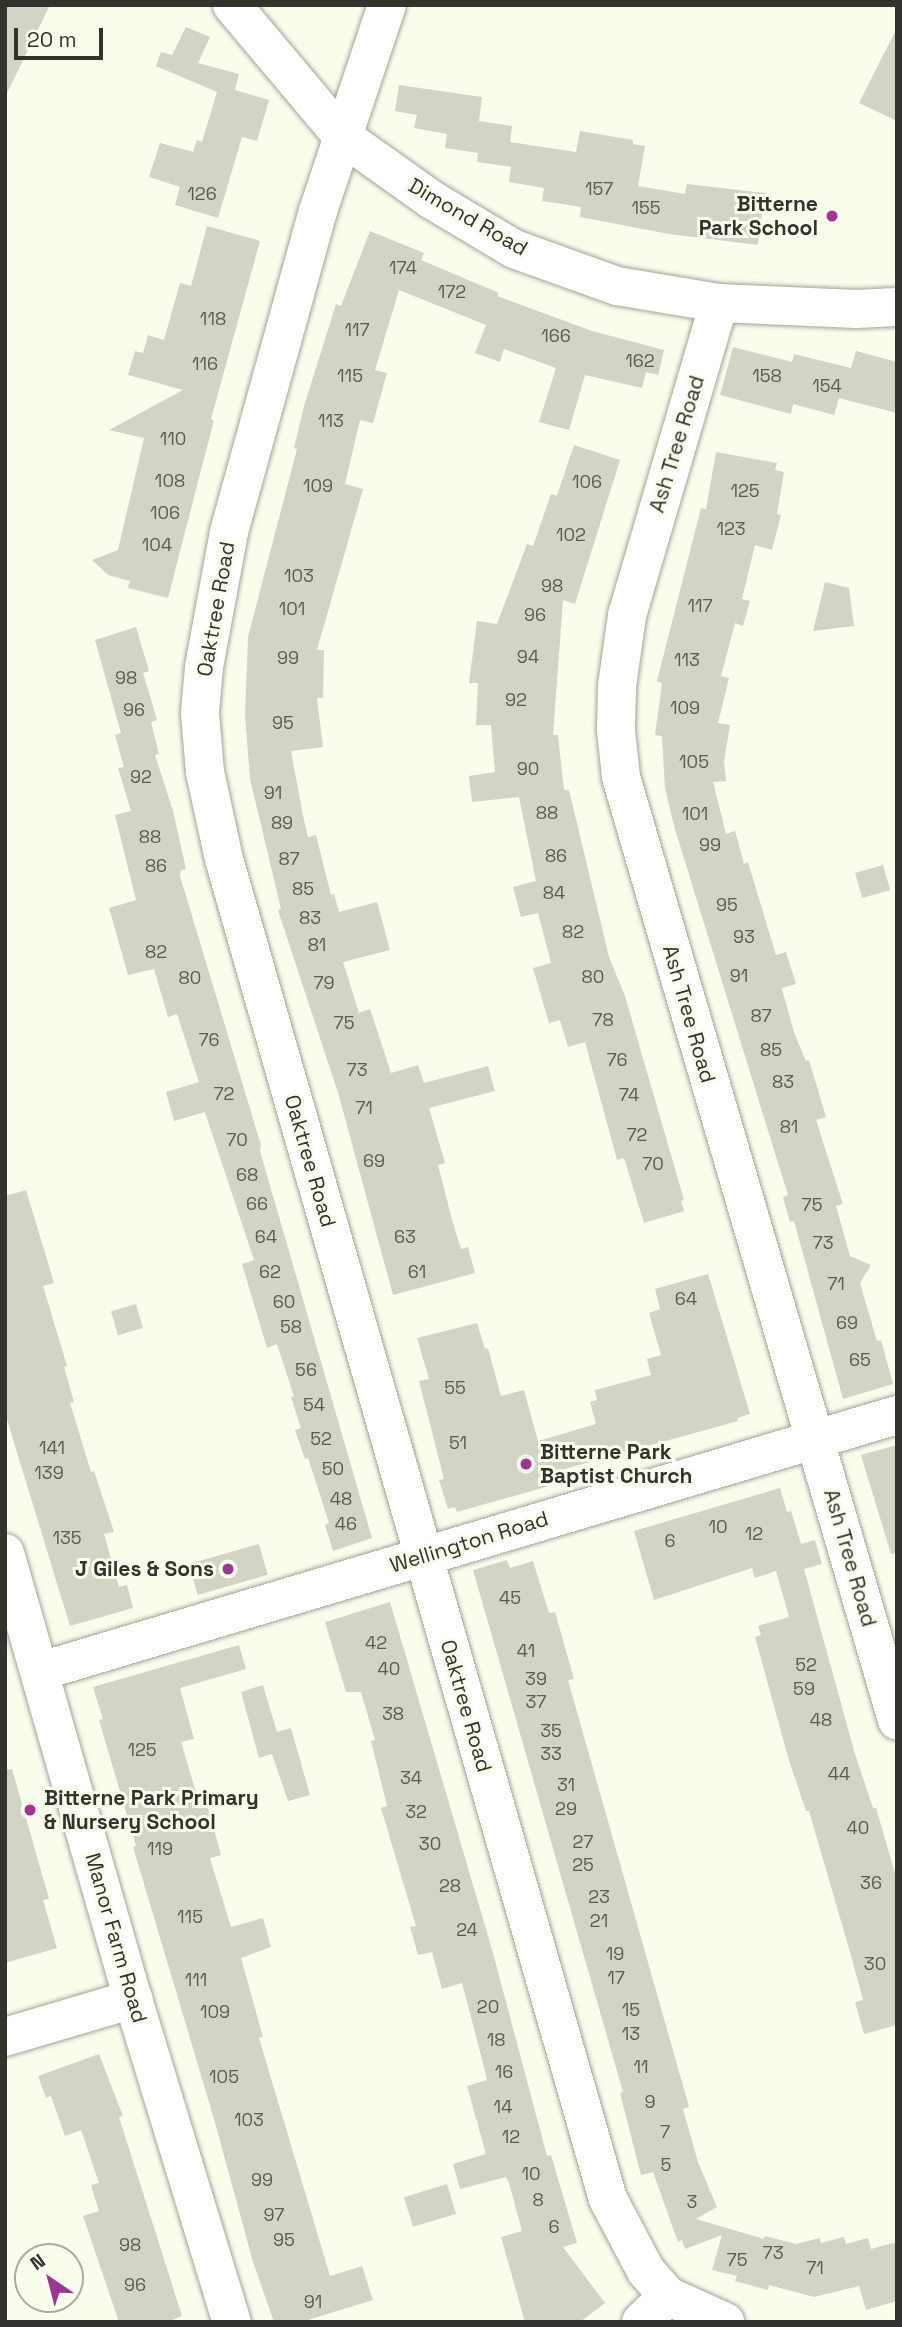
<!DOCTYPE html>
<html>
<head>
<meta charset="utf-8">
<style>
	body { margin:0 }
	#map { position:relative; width:902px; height:2327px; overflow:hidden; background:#f9fdec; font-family:"Space Grotesk",sans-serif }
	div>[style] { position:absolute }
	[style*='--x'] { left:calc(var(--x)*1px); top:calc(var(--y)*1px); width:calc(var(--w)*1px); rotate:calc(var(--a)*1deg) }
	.building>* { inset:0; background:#d2d5c5; transform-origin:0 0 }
	.roads { filter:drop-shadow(0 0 2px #a2a595) drop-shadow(0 0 2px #a2a595) }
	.minor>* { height:38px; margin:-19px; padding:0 19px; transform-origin:19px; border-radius:19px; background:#fff }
	.dots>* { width:19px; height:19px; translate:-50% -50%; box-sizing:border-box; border:4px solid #f9fdec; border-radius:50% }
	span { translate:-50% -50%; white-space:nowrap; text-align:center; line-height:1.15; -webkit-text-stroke:6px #f9fdec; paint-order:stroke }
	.number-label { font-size:18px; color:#5a5c53 }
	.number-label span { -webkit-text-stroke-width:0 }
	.poi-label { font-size:21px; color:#32332d; font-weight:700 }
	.right { translate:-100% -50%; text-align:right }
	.left { translate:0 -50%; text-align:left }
	.street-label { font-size:21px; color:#32332d }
	.frame { position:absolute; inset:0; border:7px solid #32332d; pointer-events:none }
	.north { position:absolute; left:14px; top:2243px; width:70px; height:70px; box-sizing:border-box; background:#f9fdec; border:2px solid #a9aca0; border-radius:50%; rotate:325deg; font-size:19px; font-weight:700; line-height:28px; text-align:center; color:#32332d }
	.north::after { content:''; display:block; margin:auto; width:24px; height:32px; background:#a13494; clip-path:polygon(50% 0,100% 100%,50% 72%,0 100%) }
	.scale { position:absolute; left:14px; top:28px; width:89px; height:32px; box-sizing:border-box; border:4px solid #32332d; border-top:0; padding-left:9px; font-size:21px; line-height:24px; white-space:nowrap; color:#32332d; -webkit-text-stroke:5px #f9fdec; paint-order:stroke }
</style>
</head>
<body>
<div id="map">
	<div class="building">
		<div style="clip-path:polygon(5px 5px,50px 5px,5px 97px)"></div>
		<div style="clip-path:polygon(186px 27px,210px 37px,198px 63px,239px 74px,235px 90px,269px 100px,257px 141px,242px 137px,218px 218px,175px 205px,180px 187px,149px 177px,160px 143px,193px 152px,197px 140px,202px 142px,217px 92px,156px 66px,161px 52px,172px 55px)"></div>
		<div style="clip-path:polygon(897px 28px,897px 121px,859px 103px)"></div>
		<div style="clip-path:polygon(399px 85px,482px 97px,479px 121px,512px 126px,510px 142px,576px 152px,580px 131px,633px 140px,633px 144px,645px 146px,638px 186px,685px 194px,687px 184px,765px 193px,758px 245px,669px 234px,580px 217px,581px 207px,542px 201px,544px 188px,509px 182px,511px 167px,477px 162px,478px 153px,445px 148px,447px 134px,414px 128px,417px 115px,395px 111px)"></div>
		<div style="clip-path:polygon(207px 226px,260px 241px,211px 419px,214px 420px,168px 598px,128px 588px,130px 581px,108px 575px,92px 560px,118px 550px,144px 438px,109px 430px,183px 390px,128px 375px,135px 351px,143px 353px,148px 335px,164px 340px,180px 283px,191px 286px)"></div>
		<div style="clip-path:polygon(370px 231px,424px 253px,421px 260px,499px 293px,497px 296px,592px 331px,664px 350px,658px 375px,646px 372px,642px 388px,585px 375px,569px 430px,539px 422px,556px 368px,504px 349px,500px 362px,475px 353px,486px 325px,399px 290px,375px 370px,387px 373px,373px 423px,360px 420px,345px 484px,363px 489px,317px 650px,324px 650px,323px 698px,317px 698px,323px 747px,291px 751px,303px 816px,308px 837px,316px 835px,331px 895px,334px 894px,339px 912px,377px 902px,390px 950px,343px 962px,359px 1013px,370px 1009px,391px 1073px,418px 1065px,424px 1083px,488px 1066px,495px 1091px,429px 1108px,445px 1163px,438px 1165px,451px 1216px,461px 1249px,468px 1247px,475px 1273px,393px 1295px,339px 1096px,278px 910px,281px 909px,250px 779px,245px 714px,248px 637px,297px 449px,294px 448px,304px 406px,336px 304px,341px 306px)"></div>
		<div style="clip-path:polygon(733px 347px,792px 362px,794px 354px,851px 368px,856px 351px,897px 362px,897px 413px,839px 398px,834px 415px,793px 404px,791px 414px,720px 395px)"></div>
		<div style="clip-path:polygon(574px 445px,620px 460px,575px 604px,563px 600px,553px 735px,558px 735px,564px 790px,569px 790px,609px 957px,625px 996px,684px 1200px,681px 1201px,684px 1211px,644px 1223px,624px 1158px,617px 1160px,585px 1042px,568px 1047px,560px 1020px,549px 1023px,533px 968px,551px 963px,538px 913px,521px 917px,513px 887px,536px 881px,519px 797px,472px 802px,469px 776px,495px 772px,491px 725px,476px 725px,478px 683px,469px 683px,477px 621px,497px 624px,527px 544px,533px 546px,551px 494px,557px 496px)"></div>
		<div style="clip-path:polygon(716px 452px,777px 463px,775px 470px,784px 472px,777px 514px,781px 515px,772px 550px,755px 545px,742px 599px,750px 601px,743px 626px,735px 623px,721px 676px,729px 678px,718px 723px,730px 725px,724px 761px,726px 781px,713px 782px,726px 834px,735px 831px,744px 864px,748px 862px,776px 955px,786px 952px,796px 984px,782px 988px,783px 993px,795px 1035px,806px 1061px,809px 1060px,826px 1117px,816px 1120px,843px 1204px,836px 1206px,850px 1256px,871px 1265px,860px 1283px,877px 1341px,881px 1340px,893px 1384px,843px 1399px,794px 1221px,790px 1222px,783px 1197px,788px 1195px,770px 1137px,674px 826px,665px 788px,662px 736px,655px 735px,662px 683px,657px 681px,701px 508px,706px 509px)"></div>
		<div style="clip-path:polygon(825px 582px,849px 588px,854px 626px,813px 631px)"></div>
		<div style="clip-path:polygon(136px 627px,149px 671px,143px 673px,157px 720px,151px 722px,159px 754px,155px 755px,173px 811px,186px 869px,181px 870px,180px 876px,261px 1145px,260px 1151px,372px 1538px,333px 1551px,325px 1525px,329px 1523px,308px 1458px,305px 1459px,295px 1430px,301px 1428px,291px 1397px,294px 1396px,277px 1344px,267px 1348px,242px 1264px,254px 1260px,205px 1112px,174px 1121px,166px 1092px,199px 1082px,177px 1014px,168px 1017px,154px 969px,128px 975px,109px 908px,136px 900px,115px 815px,131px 811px,118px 768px,124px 767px,115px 735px,121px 733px,95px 640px)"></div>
		<div style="left:883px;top:865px;width:26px;height:29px;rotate:74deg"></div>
		<div style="clip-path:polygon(26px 1190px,54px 1283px,43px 1286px,67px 1366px,64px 1367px,74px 1402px,70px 1403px,91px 1472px,94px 1471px,114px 1532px,104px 1534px,119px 1587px,127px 1585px,133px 1608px,70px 1626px,5px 1413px,5px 1196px)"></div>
		<div style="clip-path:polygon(708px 1274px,750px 1414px,737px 1418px,738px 1421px,550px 1473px,553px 1485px,457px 1512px,455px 1507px,448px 1509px,439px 1480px,444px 1479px,419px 1381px,429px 1379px,417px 1338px,477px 1323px,485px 1349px,488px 1348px,501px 1396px,524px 1390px,538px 1441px,596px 1424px,590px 1402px,597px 1400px,595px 1390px,651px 1375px,647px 1359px,661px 1355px,649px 1313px,660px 1309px,655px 1289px)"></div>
		<div style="left:136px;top:1304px;width:25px;height:26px;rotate:74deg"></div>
		<div style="clip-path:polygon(897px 1445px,897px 1553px,891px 1554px,861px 1455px)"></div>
		<div style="clip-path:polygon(780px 1488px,787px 1512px,791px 1511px,801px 1544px,815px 1540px,822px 1564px,804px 1569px,855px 1754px,873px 1808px,876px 1808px,897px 1880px,897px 2025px,864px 2034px,855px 2002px,863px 2000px,852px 1959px,809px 1811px,806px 1811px,788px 1757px,755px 1637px,761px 1635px,758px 1626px,789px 1617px,776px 1571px,755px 1578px,752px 1568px,654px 1600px,634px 1531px)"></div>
		<div style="left:259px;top:1544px;width:32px;height:73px;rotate:74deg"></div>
		<div style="clip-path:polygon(507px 1560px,510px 1568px,533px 1561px,549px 1613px,555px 1612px,574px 1679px,568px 1680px,689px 2107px,683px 2109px,698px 2162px,717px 2207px,696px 2219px,764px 2239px,765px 2236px,796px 2244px,820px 2238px,821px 2243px,844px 2237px,846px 2244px,868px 2238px,871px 2249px,897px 2242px,897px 2301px,866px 2310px,859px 2286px,814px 2297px,769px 2285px,768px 2290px,735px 2281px,737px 2276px,712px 2270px,722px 2235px,685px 2249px,682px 2240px,678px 2242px,653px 2172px,641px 2175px,620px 2093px,623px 2092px,473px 1570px)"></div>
		<div style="clip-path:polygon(390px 1602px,493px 1953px,547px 2156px,551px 2155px,577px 2243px,563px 2247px,605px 2303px,580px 2322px,525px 2322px,501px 2237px,522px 2231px,509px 2183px,506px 2177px,460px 2189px,453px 2164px,486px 2154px,467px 2086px,487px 2080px,483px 2063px,462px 1983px,442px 1989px,432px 1952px,418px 1955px,410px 1927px,416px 1926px,381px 1808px,387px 1806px,371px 1741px,375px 1740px,361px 1692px,346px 1692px,325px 1622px)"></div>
		<div style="clip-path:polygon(239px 1645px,246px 1669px,180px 1688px,194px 1739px,181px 1742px,198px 1799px,205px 1797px,221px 1855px,210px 1858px,231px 1927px,263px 1918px,271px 1947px,241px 1958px,263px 2037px,259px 2038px,330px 2276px,362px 2266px,373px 2300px,301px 2322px,274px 2322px,253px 2262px,214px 2119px,133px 1847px,136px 1846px,99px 1720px,103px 1719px,93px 1687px)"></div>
		<div style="clip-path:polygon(263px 1685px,277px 1732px,291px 1728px,310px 1795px,288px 1801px,272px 1754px,259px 1758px,241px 1692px)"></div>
		<div style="clip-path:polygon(12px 1769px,49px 1899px,43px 1900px,57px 1948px,5px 1963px,5px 1770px)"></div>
		<div style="clip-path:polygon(99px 2054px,123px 2116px,119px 2117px,182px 2316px,167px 2322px,119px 2322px,83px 2216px,99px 2211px,91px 2185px,99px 2183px,81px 2130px,65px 2136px,51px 2096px,46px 2098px,38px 2076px)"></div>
		<div style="left:447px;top:2184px;width:31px;height:45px;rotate:73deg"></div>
	</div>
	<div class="roads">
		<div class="minor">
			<div style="--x:232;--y:5;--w:171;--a:50"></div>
			<div style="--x:342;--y:136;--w:110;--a:35.4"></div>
			<div style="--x:432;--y:200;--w:96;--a:30.9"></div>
			<div style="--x:514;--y:249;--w:109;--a:19.8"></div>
			<div style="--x:617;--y:286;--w:103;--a:9.5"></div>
			<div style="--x:719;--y:303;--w:137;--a:2.5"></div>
			<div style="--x:856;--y:309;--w:41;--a:-2.8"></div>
			<div style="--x:387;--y:5;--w:217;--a:108.5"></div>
			<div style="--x:318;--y:211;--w:333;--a:105.5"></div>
			<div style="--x:229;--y:532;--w:137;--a:100.5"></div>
			<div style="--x:204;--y:667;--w:46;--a:95"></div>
			<div style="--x:200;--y:713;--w:59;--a:85.2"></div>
			<div style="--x:205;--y:772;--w:89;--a:77.7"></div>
			<div style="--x:224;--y:859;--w:1394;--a:74.01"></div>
			<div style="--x:608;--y:2199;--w:81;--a:62.2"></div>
			<div style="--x:646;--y:2271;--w:33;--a:49"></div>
			<div style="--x:668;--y:2296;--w:63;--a:24.5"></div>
			<div style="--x:719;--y:303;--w:326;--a:106.4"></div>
			<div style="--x:627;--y:616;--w:71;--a:98.1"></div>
			<div style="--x:617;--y:686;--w:44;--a:91.3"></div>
			<div style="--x:616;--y:730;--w:47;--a:83.9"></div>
			<div style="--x:621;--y:777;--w:983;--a:73.69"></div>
			<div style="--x:5;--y:1553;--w:464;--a:74"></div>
			<div style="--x:133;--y:1999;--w:338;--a:73"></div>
			<div style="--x:41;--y:1671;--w:893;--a:-16.65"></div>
			<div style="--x:5;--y:2037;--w:134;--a:-16.5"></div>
			<div style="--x:641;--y:2322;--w:37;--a:-44"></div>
		</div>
	</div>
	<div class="dots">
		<div style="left:832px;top:216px;background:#a13494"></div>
		<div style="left:526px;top:1464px;background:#a13494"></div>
		<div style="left:228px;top:1569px;background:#a13494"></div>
		<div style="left:30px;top:1810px;background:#a13494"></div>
	</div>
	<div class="number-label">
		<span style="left:599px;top:189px">157</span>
		<span style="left:202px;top:194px">126</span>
		<span style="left:646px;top:208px">155</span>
		<span style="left:403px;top:268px">174</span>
		<span style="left:452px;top:292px">172</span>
		<span style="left:213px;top:319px">118</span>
		<span style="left:357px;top:330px">117</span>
		<span style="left:556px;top:336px">166</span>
		<span style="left:640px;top:361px">162</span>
		<span style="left:205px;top:364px">116</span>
		<span style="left:350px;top:376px">115</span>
		<span style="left:767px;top:376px">158</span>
		<span style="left:827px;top:386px">154</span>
		<span style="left:331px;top:421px">113</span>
		<span style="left:173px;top:439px">110</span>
		<span style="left:170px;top:481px">108</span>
		<span style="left:587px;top:482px">106</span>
		<span style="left:318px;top:486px">109</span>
		<span style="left:745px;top:491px">125</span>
		<span style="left:165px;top:513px">106</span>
		<span style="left:731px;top:529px">123</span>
		<span style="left:571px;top:535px">102</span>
		<span style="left:157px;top:545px">104</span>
		<span style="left:299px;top:576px">103</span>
		<span style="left:552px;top:586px">98</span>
		<span style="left:700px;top:606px">117</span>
		<span style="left:292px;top:609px">101</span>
		<span style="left:535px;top:615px">96</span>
		<span style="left:528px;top:657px">94</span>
		<span style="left:288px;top:658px">99</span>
		<span style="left:687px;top:660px">113</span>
		<span style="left:126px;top:678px">98</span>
		<span style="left:516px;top:700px">92</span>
		<span style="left:685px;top:708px">109</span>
		<span style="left:134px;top:710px">96</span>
		<span style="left:283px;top:723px">95</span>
		<span style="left:694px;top:762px">105</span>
		<span style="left:528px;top:769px">90</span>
		<span style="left:141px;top:777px">92</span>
		<span style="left:273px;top:793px">91</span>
		<span style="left:547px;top:813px">88</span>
		<span style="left:695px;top:814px">101</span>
		<span style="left:282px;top:823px">89</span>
		<span style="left:150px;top:837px">88</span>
		<span style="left:710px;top:845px">99</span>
		<span style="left:556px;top:856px">86</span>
		<span style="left:289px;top:859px">87</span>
		<span style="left:156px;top:866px">86</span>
		<span style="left:303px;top:889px">85</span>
		<span style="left:554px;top:893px">84</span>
		<span style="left:727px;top:905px">95</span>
		<span style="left:310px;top:918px">83</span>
		<span style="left:573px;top:932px">82</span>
		<span style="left:744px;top:937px">93</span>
		<span style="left:317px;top:945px">81</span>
		<span style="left:156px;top:952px">82</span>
		<span style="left:739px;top:976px">91</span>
		<span style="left:593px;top:977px">80</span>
		<span style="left:190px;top:978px">80</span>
		<span style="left:324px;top:983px">79</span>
		<span style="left:761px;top:1016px">87</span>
		<span style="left:603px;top:1020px">78</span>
		<span style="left:344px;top:1023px">75</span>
		<span style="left:209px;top:1040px">76</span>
		<span style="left:771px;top:1050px">85</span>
		<span style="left:617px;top:1060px">76</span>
		<span style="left:357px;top:1070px">73</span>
		<span style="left:783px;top:1082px">83</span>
		<span style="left:224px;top:1094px">72</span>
		<span style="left:629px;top:1095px">74</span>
		<span style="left:364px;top:1108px">71</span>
		<span style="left:789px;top:1127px">81</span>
		<span style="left:637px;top:1135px">72</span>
		<span style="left:237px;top:1140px">70</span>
		<span style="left:374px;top:1161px">69</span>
		<span style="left:653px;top:1164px">70</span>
		<span style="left:247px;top:1175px">68</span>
		<span style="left:257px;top:1204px">66</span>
		<span style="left:812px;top:1205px">75</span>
		<span style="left:266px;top:1237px">64</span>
		<span style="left:405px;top:1237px">63</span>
		<span style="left:823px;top:1243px">73</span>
		<span style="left:270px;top:1272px">62</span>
		<span style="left:417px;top:1272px">61</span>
		<span style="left:836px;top:1284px">71</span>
		<span style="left:686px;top:1299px">64</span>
		<span style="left:284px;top:1302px">60</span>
		<span style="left:847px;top:1323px">69</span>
		<span style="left:291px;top:1327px">58</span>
		<span style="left:860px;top:1360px">65</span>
		<span style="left:306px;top:1370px">56</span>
		<span style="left:455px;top:1388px">55</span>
		<span style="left:314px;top:1405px">54</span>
		<span style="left:321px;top:1439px">52</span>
		<span style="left:458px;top:1443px">51</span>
		<span style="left:52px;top:1448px">141</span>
		<span style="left:333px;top:1469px">50</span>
		<span style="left:49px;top:1473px">139</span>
		<span style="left:341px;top:1499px">48</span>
		<span style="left:346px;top:1524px">46</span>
		<span style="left:718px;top:1527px">10</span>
		<span style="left:754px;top:1534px">12</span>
		<span style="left:67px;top:1538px">135</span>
		<span style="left:670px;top:1541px">6</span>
		<span style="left:510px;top:1598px">45</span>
		<span style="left:376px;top:1643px">42</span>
		<span style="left:526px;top:1651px">41</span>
		<span style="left:806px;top:1665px">52</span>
		<span style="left:389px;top:1669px">40</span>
		<span style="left:536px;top:1679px">39</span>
		<span style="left:804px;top:1689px">59</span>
		<span style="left:536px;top:1702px">37</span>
		<span style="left:393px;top:1714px">38</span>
		<span style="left:821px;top:1720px">48</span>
		<span style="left:551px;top:1731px">35</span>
		<span style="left:142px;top:1750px">125</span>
		<span style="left:551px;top:1754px">33</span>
		<span style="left:839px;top:1774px">44</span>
		<span style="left:411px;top:1778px">34</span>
		<span style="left:566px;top:1785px">31</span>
		<span style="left:566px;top:1809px">29</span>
		<span style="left:416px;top:1812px">32</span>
		<span style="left:858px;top:1828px">40</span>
		<span style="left:583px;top:1842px">27</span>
		<span style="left:430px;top:1844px">30</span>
		<span style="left:160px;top:1849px">119</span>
		<span style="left:583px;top:1865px">25</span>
		<span style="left:871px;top:1883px">36</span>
		<span style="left:450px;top:1886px">28</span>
		<span style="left:599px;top:1897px">23</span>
		<span style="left:190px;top:1917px">115</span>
		<span style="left:599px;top:1921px">21</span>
		<span style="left:467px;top:1930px">24</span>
		<span style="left:615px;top:1954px">19</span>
		<span style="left:875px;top:1964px">30</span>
		<span style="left:616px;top:1978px">17</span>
		<span style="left:196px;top:1980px">111</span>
		<span style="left:488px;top:2007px">20</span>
		<span style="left:631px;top:2010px">15</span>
		<span style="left:215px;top:2012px">109</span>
		<span style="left:631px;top:2034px">13</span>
		<span style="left:496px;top:2040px">18</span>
		<span style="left:641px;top:2067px">11</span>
		<span style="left:504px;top:2072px">16</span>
		<span style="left:224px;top:2077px">105</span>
		<span style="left:650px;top:2102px">9</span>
		<span style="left:503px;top:2107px">14</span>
		<span style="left:249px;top:2120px">103</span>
		<span style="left:665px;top:2132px">7</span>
		<span style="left:511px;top:2137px">12</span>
		<span style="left:666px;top:2165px">5</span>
		<span style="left:531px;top:2174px">10</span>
		<span style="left:262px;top:2180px">99</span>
		<span style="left:538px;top:2200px">8</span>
		<span style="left:692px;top:2202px">3</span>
		<span style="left:274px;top:2215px">97</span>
		<span style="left:554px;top:2227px">6</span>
		<span style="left:284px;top:2240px">95</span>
		<span style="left:130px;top:2245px">98</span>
		<span style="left:773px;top:2253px">73</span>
		<span style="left:737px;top:2260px">75</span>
		<span style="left:815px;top:2268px">71</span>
		<span style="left:135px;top:2285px">96</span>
		<span style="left:313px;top:2302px">91</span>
	</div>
	<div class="poi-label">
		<span class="right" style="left:818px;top:216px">Bitterne<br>Park School</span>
		<span class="left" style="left:540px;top:1464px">Bitterne Park<br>Baptist Church</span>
		<span class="right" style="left:214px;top:1569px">J Giles &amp; Sons</span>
		<span class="left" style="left:44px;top:1810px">Bitterne Park Primary<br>&amp; Nursery School</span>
	</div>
	<div class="street-label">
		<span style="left:468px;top:217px;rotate:30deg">Dimond Road</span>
		<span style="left:677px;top:444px;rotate:-73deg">Ash Tree Road</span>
		<span style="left:216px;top:609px;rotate:-80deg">Oaktree Road</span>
		<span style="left:689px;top:1014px;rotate:74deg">Ash Tree Road</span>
		<span style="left:310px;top:1161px;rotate:74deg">Oaktree Road</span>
		<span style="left:469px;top:1542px;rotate:-17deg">Wellington Road</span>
		<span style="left:850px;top:1558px;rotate:74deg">Ash Tree Road</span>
		<span style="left:466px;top:1706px;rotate:74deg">Oaktree Road</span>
		<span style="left:116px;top:1938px;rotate:74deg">Manor Farm Road</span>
	</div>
	<div class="frame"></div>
	<div class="north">N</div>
	<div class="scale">20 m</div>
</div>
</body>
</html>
